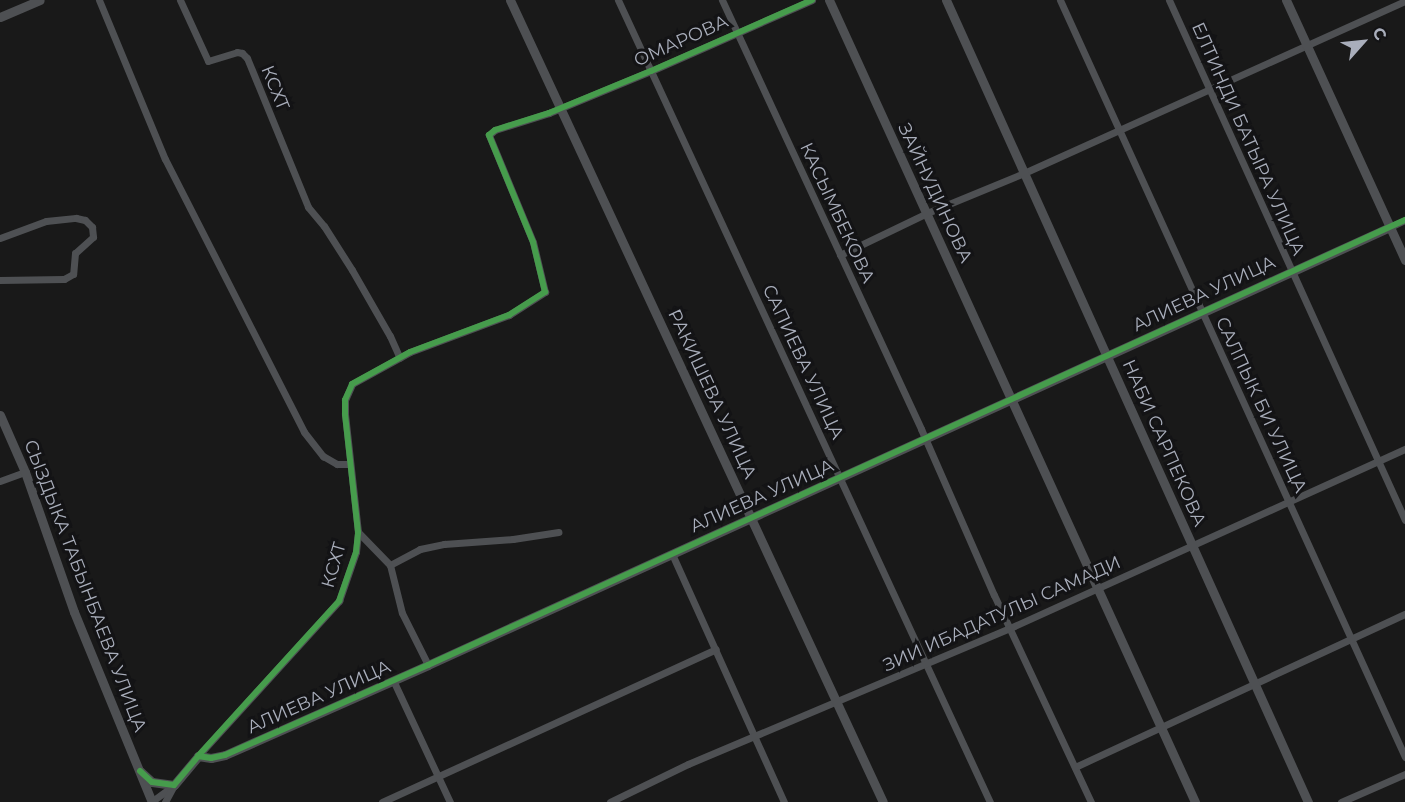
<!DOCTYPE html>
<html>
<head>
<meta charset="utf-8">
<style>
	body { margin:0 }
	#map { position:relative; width:1405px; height:802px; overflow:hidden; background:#191919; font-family:Montserrat,sans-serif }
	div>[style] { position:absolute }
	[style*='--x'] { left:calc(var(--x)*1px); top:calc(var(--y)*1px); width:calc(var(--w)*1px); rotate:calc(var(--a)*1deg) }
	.minor>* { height:7px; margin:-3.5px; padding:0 3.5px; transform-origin:3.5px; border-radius:3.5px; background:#4e5053 }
	.tertiary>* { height:9px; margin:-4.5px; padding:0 4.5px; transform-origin:4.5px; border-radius:4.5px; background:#4e5053 }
	.cycleway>* { height:6px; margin:-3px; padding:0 3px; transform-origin:3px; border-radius:3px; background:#469c4c }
	span { translate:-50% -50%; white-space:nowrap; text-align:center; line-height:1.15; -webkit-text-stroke:6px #131315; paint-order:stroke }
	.street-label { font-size:18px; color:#a9aebb }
	.north { position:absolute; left:1333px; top:12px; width:60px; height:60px; -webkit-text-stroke:4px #131315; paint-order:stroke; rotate:63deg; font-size:16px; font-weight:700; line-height:24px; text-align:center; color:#a9aebb }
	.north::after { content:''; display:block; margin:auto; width:21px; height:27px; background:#a9aebb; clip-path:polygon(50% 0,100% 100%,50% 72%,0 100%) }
</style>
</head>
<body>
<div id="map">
	<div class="minor">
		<div style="--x:99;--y:0;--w:172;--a:67.5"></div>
		<div style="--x:165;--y:159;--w:306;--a:63"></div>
		<div style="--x:304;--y:432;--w:31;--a:52"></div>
		<div style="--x:323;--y:456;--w:16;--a:30"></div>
		<div style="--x:337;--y:464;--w:12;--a:0"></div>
		<div style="--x:180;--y:0;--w:67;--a:65.3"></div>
		<div style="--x:208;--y:61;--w:30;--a:-17"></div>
		<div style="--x:237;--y:52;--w:5;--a:11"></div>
		<div style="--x:242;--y:53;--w:7;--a:45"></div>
		<div style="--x:247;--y:58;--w:161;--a:67.7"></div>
		<div style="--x:308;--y:207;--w:25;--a:50"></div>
		<div style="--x:324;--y:226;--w:52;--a:57.5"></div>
		<div style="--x:352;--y:270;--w:76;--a:60.1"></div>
		<div style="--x:390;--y:336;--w:24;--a:66"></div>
		<div style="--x:618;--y:0;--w:884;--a:65.12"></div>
		<div style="--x:722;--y:0;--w:473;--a:65.1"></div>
		<div style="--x:921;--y:429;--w:181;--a:66.3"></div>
		<div style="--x:994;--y:595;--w:229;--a:64.9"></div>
		<div style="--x:1060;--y:0;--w:832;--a:65.5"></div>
		<div style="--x:1169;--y:0;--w:571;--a:65.59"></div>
		<div style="--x:1390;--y:227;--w:17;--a:-25"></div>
		<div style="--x:0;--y:238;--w:49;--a:-20.3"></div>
		<div style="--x:46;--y:221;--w:30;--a:-6"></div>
		<div style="--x:76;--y:218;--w:9;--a:13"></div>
		<div style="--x:85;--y:220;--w:10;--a:45"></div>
		<div style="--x:92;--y:227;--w:10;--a:84"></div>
		<div style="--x:93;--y:237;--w:24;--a:138"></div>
		<div style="--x:75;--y:253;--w:21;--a:95"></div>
		<div style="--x:73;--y:274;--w:10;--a:151"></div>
		<div style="--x:64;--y:279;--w:64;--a:179.1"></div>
		<div style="--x:840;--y:255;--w:97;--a:-25.8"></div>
		<div style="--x:927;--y:213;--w:105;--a:-22.4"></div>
		<div style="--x:1024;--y:173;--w:418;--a:-24.3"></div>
		<div style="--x:0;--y:481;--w:27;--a:-20"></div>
		<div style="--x:358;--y:532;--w:46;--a:45.9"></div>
		<div style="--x:390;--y:565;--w:49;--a:76"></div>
		<div style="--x:402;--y:613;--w:58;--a:63.4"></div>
		<div style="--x:672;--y:554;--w:272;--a:65.7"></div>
		<div style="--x:390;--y:565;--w:34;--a:-28"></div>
		<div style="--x:420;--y:549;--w:25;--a:-12"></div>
		<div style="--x:444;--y:544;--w:69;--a:-4.1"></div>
		<div style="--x:513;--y:539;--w:46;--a:-8.8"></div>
		<div style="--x:393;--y:680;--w:135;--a:65"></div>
		<div style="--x:198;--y:756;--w:210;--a:-47.7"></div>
		<div style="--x:339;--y:601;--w:52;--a:-70.9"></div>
		<div style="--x:356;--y:552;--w:20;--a:-84"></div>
		<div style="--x:358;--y:532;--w:119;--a:-96.3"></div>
		<div style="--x:345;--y:414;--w:14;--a:-90"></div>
		<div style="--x:345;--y:400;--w:17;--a:-66"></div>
		<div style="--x:352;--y:384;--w:66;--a:-28.9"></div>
		<div style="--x:410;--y:352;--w:106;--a:-20.5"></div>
		<div style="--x:509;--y:315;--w:43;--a:-32.6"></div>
		<div style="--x:545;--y:292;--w:51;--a:-103.5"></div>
		<div style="--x:533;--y:242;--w:116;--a:-112.4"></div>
		<div style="--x:489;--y:135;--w:8;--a:-40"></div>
		<div style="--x:495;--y:130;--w:57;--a:-17.5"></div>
		<div style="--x:549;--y:113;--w:110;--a:-22.4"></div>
		<div style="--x:651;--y:71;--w:176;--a:-23.8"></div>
		<div style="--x:1075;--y:767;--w:364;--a:-24.9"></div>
		<div style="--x:151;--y:802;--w:29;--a:-36"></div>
		<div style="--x:165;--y:802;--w:17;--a:-62"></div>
		<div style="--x:382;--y:802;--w:367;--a:-24.6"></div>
		<div style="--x:610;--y:802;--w:87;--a:-26"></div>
		<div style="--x:688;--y:764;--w:350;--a:-22.9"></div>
		<div style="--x:1010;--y:628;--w:434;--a:-24.4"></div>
		<div style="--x:1341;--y:802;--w:70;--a:-23.6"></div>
	</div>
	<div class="tertiary">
		<div style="--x:510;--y:0;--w:884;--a:65.06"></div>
		<div style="--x:829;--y:0;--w:882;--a:65.47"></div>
		<div style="--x:946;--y:0;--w:880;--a:65.71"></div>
		<div style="--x:1286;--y:0;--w:286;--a:65.4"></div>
		<div style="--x:0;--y:17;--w:43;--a:-23"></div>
		<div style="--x:0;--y:415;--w:62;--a:66.3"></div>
		<div style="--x:25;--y:472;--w:148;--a:70.7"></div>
		<div style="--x:74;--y:612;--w:205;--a:67.7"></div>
		<div style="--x:140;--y:771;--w:16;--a:43"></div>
		<div style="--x:152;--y:782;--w:22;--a:8"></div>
		<div style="--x:174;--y:785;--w:38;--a:-50"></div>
		<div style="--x:198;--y:756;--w:13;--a:9"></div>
		<div style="--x:211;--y:758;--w:14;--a:-12"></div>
		<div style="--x:225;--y:755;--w:222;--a:-23.9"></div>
		<div style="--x:428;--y:665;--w:1057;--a:-24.48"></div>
	</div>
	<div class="cycleway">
		<div style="--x:198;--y:756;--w:210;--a:-47.7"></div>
		<div style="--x:339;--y:601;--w:52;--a:-70.9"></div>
		<div style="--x:356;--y:552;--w:20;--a:-84"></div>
		<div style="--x:358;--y:532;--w:119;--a:-96.3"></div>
		<div style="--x:345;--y:414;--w:14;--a:-90"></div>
		<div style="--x:345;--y:400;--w:17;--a:-66"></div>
		<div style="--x:352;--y:384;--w:66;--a:-28.9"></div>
		<div style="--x:410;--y:352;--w:106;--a:-20.5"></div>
		<div style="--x:509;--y:315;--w:43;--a:-32.6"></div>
		<div style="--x:545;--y:292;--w:51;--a:-103.5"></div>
		<div style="--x:533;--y:242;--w:116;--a:-112.4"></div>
		<div style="--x:489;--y:135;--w:8;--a:-40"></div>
		<div style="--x:495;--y:130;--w:57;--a:-17.5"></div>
		<div style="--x:549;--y:113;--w:110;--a:-22.4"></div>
		<div style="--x:651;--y:71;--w:176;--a:-23.8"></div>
		<div style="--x:140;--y:771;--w:16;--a:43"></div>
		<div style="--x:152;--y:782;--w:22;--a:8"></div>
		<div style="--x:174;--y:785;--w:38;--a:-50"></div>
		<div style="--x:198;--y:756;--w:13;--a:9"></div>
		<div style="--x:211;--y:758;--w:14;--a:-12"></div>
		<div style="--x:225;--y:755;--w:222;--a:-23.9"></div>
		<div style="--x:428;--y:665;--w:1074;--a:-24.49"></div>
	</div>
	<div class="street-label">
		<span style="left:681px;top:41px;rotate:-24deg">ОМАРОВА</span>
		<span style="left:275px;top:88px;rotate:68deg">КСХТ</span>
		<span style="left:1248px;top:139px;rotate:66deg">ЕЛТИНДИ БАТЫРА УЛИЦА</span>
		<span style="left:935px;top:193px;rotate:65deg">ЗАЙНУДИНОВА</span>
		<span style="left:837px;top:213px;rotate:65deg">КАСЫМБЕКОВА</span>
		<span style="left:1204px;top:294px;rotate:-25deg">АЛИЕВА УЛИЦА</span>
		<span style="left:803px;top:362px;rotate:65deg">САПИЕВА УЛИЦА</span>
		<span style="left:712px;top:394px;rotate:65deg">РАКИШЕВА УЛИЦА</span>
		<span style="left:1261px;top:405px;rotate:65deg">САЛПЫК БИ УЛИЦА</span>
		<span style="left:1164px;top:443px;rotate:66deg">НАБИ САРПЕКОВА</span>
		<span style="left:762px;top:496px;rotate:-24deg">АЛИЕВА УЛИЦА</span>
		<span style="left:334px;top:565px;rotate:-74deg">КСХТ</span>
		<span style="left:85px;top:586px;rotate:69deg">СЫЗДЫКА ТАБЫНБАЕВА УЛИЦА</span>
		<span style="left:1002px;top:614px;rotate:-24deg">ЗИИ ИБАДАТУЛЫ САМАДИ</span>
		<span style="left:319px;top:697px;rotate:-24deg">АЛИЕВА УЛИЦА</span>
	</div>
	<div class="north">С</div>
</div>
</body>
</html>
